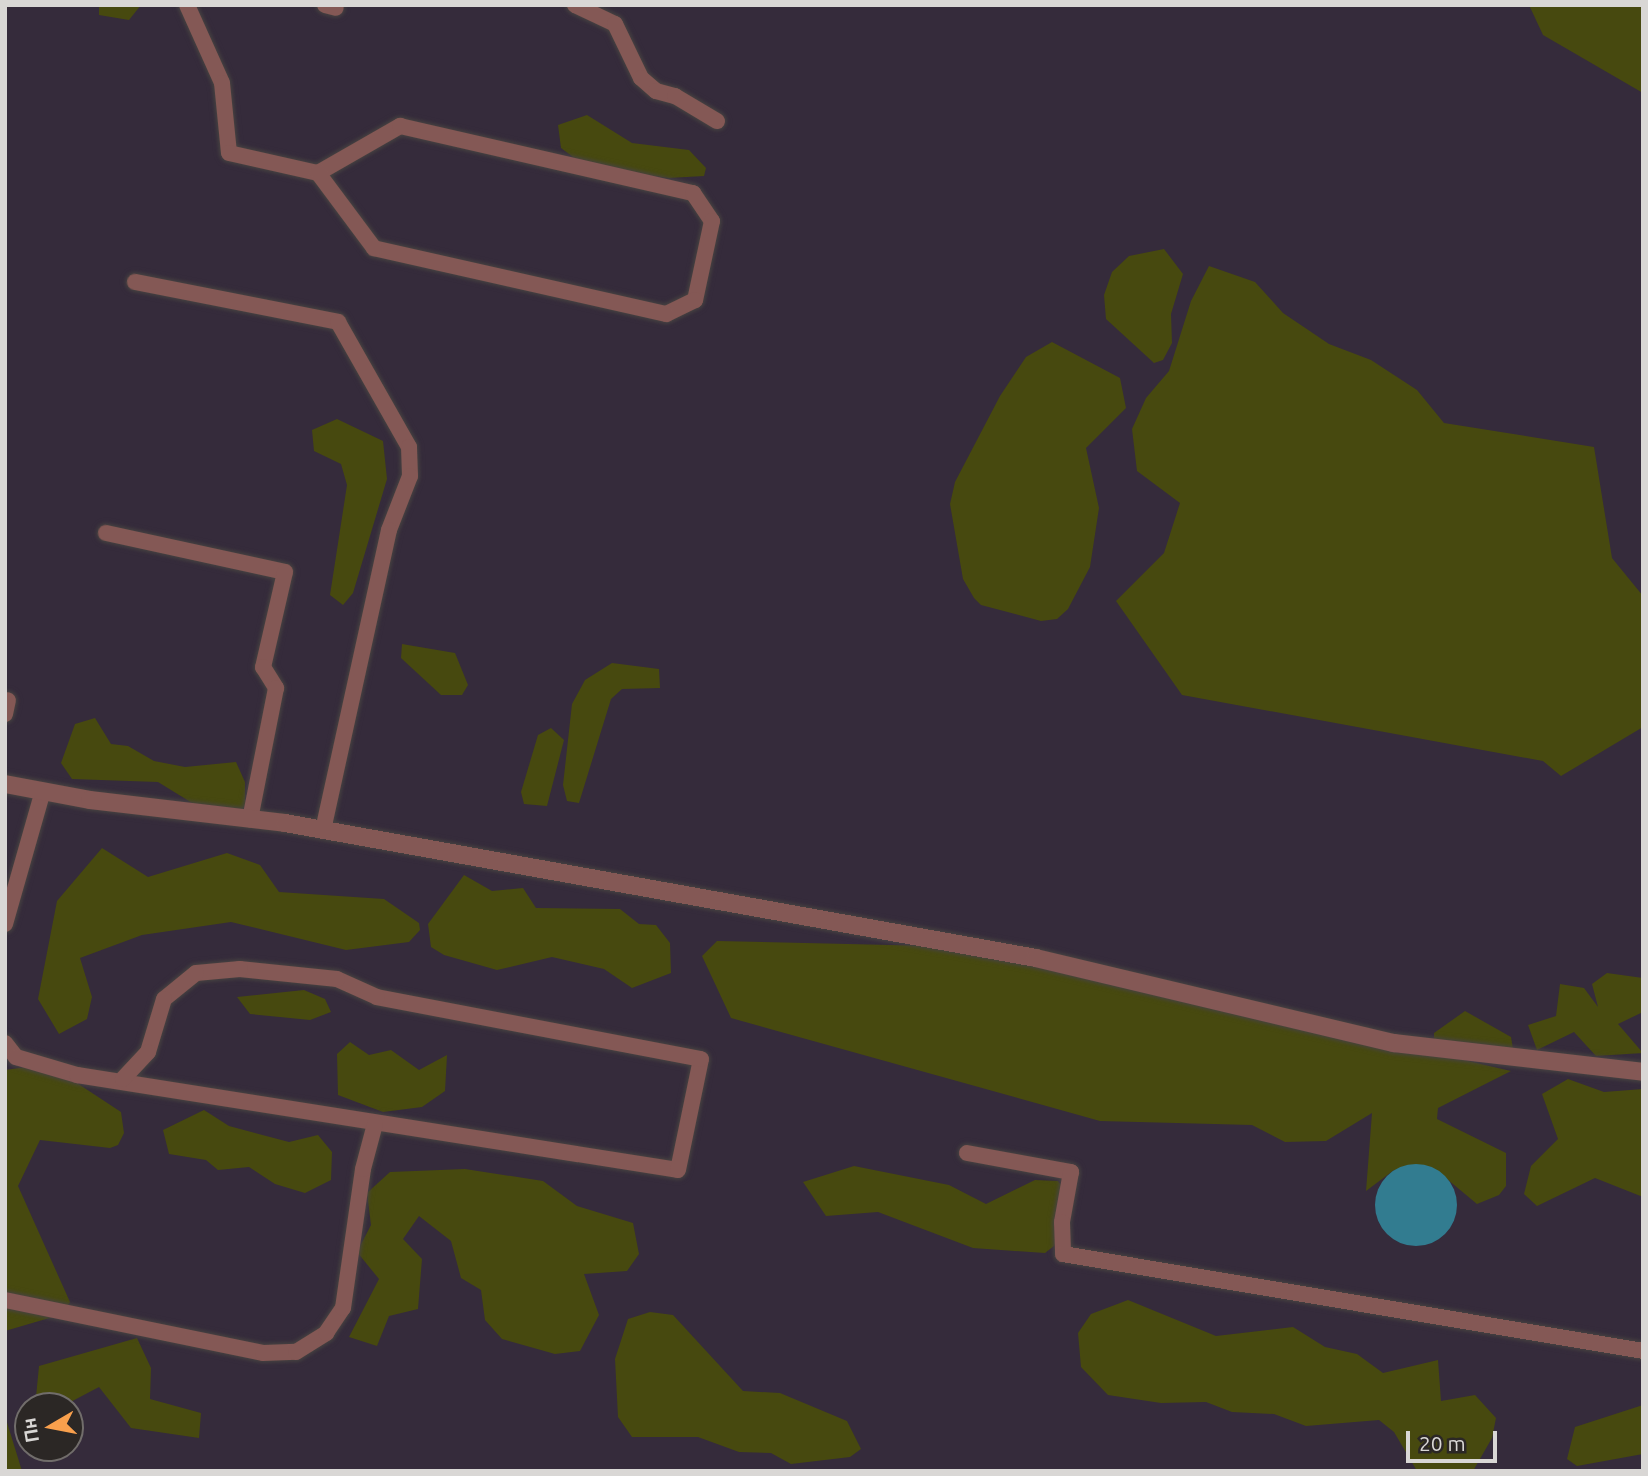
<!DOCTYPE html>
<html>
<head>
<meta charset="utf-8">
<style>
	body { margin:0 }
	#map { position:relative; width:1648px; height:1476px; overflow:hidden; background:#2b2725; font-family:Ubuntu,sans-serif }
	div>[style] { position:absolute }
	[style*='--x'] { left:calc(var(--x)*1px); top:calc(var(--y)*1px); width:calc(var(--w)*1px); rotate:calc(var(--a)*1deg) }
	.industrial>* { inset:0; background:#352b3b }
	.green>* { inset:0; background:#47490f }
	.water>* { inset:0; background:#327c90 }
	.round { border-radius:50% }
	.roads { filter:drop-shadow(0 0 2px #474341) drop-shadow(0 0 2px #474341) }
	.lane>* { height:16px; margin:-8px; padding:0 8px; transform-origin:8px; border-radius:8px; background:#845855 }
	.street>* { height:18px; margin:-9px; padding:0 9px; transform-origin:9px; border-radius:9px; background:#845855 }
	span { translate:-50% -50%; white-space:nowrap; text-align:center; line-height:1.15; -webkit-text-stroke:7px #2b2725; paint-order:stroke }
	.frame { position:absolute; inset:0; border:7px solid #d9d7d5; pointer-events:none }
	.north { position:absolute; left:14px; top:1392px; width:70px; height:70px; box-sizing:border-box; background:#2b2725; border:2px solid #716d6b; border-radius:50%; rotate:260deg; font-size:19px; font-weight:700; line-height:28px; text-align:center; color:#d9d7d5 }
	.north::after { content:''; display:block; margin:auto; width:24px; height:32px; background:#f9a04d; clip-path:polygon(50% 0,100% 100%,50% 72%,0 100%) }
	.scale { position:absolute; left:1406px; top:1431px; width:91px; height:32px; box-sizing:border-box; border:4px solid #d9d7d5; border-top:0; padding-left:9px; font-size:21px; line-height:24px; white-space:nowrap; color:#d9d7d5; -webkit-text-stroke:5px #2b2725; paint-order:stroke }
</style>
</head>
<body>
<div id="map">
	<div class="industrial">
		<div style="clip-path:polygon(evenodd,5px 5px,1643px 5px,1643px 1471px,5px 1471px,5px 5px,28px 1406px,70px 1406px,70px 1448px,28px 1448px,28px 1406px)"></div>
	</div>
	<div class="green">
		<div style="clip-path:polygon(99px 5px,141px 5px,129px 20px,99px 15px)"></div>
		<div style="clip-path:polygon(1529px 5px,1643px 5px,1643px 93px,1543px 35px)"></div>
		<div style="clip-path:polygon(587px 115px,632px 143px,689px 150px,706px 168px,704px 176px,669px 178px,602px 169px,573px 157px,561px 148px,558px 125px)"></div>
		<div style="clip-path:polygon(1164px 249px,1183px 274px,1171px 314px,1172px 343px,1163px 360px,1154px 363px,1106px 319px,1104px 295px,1112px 272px,1129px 256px)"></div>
		<div style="clip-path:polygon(1209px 266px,1255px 282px,1283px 313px,1329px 344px,1371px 360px,1417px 390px,1444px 423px,1594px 447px,1612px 558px,1643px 596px,1643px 727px,1561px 776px,1543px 761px,1182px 695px,1116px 601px,1164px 553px,1180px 503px,1137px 471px,1132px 429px,1146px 398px,1169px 371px,1191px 301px)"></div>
		<div style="clip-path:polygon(1052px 342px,1120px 378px,1126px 408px,1086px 448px,1099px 508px,1090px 567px,1068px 609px,1057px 619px,1041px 621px,981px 605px,974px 598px,963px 579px,950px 504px,955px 482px,1000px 396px,1026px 357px)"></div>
		<div style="clip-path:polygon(337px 419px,383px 441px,387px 479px,353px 593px,343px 605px,330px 595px,347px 485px,341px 464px,314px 451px,312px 430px)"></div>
		<div style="clip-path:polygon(402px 644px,455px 653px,468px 685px,462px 695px,441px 695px,401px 658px)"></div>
		<div style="clip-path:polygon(612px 663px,659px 669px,660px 688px,622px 689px,611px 699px,579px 803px,567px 801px,563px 785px,572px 704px,585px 680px)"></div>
		<div style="clip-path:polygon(95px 718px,111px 744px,128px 746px,154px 761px,185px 767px,236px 762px,245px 782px,245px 805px,241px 811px,197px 806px,158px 782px,72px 779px,61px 763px,75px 724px)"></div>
		<div style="clip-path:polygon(551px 728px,564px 740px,547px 806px,524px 804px,521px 792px,538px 735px)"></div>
		<div style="clip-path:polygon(102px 848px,148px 877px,227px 853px,260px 865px,279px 892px,384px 899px,419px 923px,420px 930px,409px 942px,346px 950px,231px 922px,142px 935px,80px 958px,92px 997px,87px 1019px,59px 1034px,38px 999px,57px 901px)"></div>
		<div style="clip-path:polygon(464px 875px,492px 891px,523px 888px,536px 908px,620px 909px,639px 924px,656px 925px,670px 943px,671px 973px,632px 988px,604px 969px,552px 957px,497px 970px,444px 955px,431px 947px,428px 924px)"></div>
		<div style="clip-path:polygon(717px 941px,977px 947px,1511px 1071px,1438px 1108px,1437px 1119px,1506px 1153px,1506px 1186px,1499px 1195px,1477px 1204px,1435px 1169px,1394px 1170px,1366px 1191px,1372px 1113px,1326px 1141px,1285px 1142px,1252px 1125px,1100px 1121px,731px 1018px,702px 956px)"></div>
		<div style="clip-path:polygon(1607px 973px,1643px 978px,1643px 1012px,1618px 1024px,1643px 1053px,1596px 1056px,1574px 1032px,1537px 1050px,1528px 1025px,1556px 1016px,1560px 984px,1584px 988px,1598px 1007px,1592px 984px)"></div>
		<div style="clip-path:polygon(304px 990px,325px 999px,331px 1012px,310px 1020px,250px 1014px,237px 997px)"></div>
		<div style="clip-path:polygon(1465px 1011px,1511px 1037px,1514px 1055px,1498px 1064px,1434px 1040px,1434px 1033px)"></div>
		<div style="clip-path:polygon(350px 1042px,369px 1055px,391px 1050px,419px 1070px,447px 1055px,445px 1091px,422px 1107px,383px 1112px,338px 1095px,337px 1054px)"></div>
		<div style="clip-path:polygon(48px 1064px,121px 1112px,124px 1133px,118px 1145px,110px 1148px,40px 1140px,18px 1186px,70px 1302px,63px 1314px,5px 1331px,5px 1070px)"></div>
		<div style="clip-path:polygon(1568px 1079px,1604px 1092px,1643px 1089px,1643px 1197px,1595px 1178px,1537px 1206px,1524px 1194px,1531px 1166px,1558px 1139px,1542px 1094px)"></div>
		<div style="clip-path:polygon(204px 1110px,229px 1126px,289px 1142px,318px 1135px,332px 1152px,331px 1180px,305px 1193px,275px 1184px,249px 1167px,218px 1170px,206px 1160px,169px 1154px,163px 1130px)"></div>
		<div style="clip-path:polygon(854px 1166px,949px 1185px,986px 1204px,1035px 1180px,1058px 1181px,1064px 1189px,1069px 1220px,1054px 1246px,1045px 1253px,973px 1248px,878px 1212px,826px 1216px,803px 1182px)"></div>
		<div style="clip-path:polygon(465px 1169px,543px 1181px,577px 1206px,633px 1223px,639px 1254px,627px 1271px,584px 1274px,599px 1315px,580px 1351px,555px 1354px,502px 1339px,485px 1320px,481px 1290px,461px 1278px,451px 1241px,419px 1216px,403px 1239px,422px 1259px,418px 1309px,389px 1316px,377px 1346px,349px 1337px,379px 1279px,357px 1252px,371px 1225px,367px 1193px,390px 1172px)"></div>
		<div style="clip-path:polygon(1128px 1300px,1216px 1336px,1293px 1327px,1325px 1347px,1357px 1354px,1383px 1373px,1438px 1360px,1441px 1401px,1475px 1395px,1496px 1418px,1492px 1438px,1473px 1471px,1417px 1471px,1394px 1432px,1379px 1420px,1306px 1426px,1274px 1414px,1232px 1412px,1206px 1402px,1161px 1403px,1108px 1395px,1081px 1367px,1078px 1333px,1091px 1314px)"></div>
		<div style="clip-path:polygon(650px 1312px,673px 1315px,743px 1391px,780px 1393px,847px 1421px,861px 1449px,850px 1457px,791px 1464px,771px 1453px,739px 1452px,698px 1437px,632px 1437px,618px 1417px,615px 1359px,628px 1319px)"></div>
		<div style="clip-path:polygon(137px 1338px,151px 1368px,150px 1399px,201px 1413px,199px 1438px,131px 1428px,99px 1387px,63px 1406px,58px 1406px,62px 1396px,36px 1397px,39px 1366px)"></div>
		<div style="clip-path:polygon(1643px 1405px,1643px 1454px,1577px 1466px,1567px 1459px,1575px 1427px)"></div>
		<div style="clip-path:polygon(5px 1416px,22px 1471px,5px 1471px)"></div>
	</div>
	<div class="water">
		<div class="round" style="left:1375px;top:1164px;width:82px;height:82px"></div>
	</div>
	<div class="roads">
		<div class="lane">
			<div style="--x:187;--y:5;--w:85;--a:65.8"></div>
			<div style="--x:222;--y:83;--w:70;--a:84.3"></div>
			<div style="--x:229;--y:153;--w:91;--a:12.7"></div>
			<div style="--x:318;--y:173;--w:95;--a:-29.8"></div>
			<div style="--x:400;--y:126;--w:301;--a:12.9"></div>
			<div style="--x:693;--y:193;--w:34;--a:56"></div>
			<div style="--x:712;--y:221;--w:81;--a:102.1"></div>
			<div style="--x:695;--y:300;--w:32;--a:154"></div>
			<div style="--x:666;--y:314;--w:299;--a:-167.3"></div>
			<div style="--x:374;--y:248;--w:94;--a:-126.7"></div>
			<div style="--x:325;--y:5;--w:11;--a:15"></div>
			<div style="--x:575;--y:5;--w:44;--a:25.4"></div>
			<div style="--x:615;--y:24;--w:60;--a:64.3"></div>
			<div style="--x:641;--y:78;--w:20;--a:41"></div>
			<div style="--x:656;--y:91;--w:20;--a:15"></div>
			<div style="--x:675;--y:96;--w:49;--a:30.8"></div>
			<div style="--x:135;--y:282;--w:207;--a:11.1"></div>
			<div style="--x:338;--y:322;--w:144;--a:60.4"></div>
			<div style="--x:409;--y:447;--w:29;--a:88"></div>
			<div style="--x:410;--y:476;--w:58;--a:111.3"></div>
			<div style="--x:389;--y:530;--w:307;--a:102.4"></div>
			<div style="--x:106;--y:533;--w:183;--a:12.3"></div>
			<div style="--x:285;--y:572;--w:98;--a:103"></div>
			<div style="--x:263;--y:667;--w:25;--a:58"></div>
			<div style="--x:276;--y:688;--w:134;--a:101.2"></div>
			<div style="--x:5;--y:714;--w:14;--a:-78"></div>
			<div style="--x:5;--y:924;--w:138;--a:-74.1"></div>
			<div style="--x:5;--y:1043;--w:18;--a:52"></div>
			<div style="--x:16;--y:1057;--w:64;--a:16.4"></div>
			<div style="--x:77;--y:1075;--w:608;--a:8.98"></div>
			<div style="--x:678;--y:1170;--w:113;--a:-78.3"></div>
			<div style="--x:701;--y:1059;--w:330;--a:-169.2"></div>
			<div style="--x:377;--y:997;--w:44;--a:-155.8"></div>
			<div style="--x:337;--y:979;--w:98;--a:-174.1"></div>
			<div style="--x:240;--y:969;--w:44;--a:174.8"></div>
			<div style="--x:196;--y:973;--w:41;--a:140.9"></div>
			<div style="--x:164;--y:999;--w:55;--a:106.8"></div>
			<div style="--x:148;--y:1052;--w:37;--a:133"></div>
			<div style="--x:967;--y:1153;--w:106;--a:10.4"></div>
			<div style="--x:1071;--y:1172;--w:51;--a:100.2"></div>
			<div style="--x:1062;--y:1222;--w:32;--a:88"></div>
			<div style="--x:1063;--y:1254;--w:588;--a:9.49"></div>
			<div style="--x:5;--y:1300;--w:263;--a:11.6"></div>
			<div style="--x:263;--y:1353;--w:33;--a:-2"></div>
			<div style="--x:296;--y:1352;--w:36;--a:-32"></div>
			<div style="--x:326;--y:1333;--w:30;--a:-56"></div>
			<div style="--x:343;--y:1308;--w:140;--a:-81.8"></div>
			<div style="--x:363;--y:1169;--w:47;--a:-75.1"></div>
		</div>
		<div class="street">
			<div style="--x:5;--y:784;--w:86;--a:10.7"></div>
			<div style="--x:90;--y:800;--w:196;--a:6.7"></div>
			<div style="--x:285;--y:823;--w:763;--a:10.19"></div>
			<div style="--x:1036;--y:958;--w:368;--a:13.4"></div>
			<div style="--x:1394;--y:1043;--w:251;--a:6.6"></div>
		</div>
	</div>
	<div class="frame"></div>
	<div class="north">Пн</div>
	<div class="scale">20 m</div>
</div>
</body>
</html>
